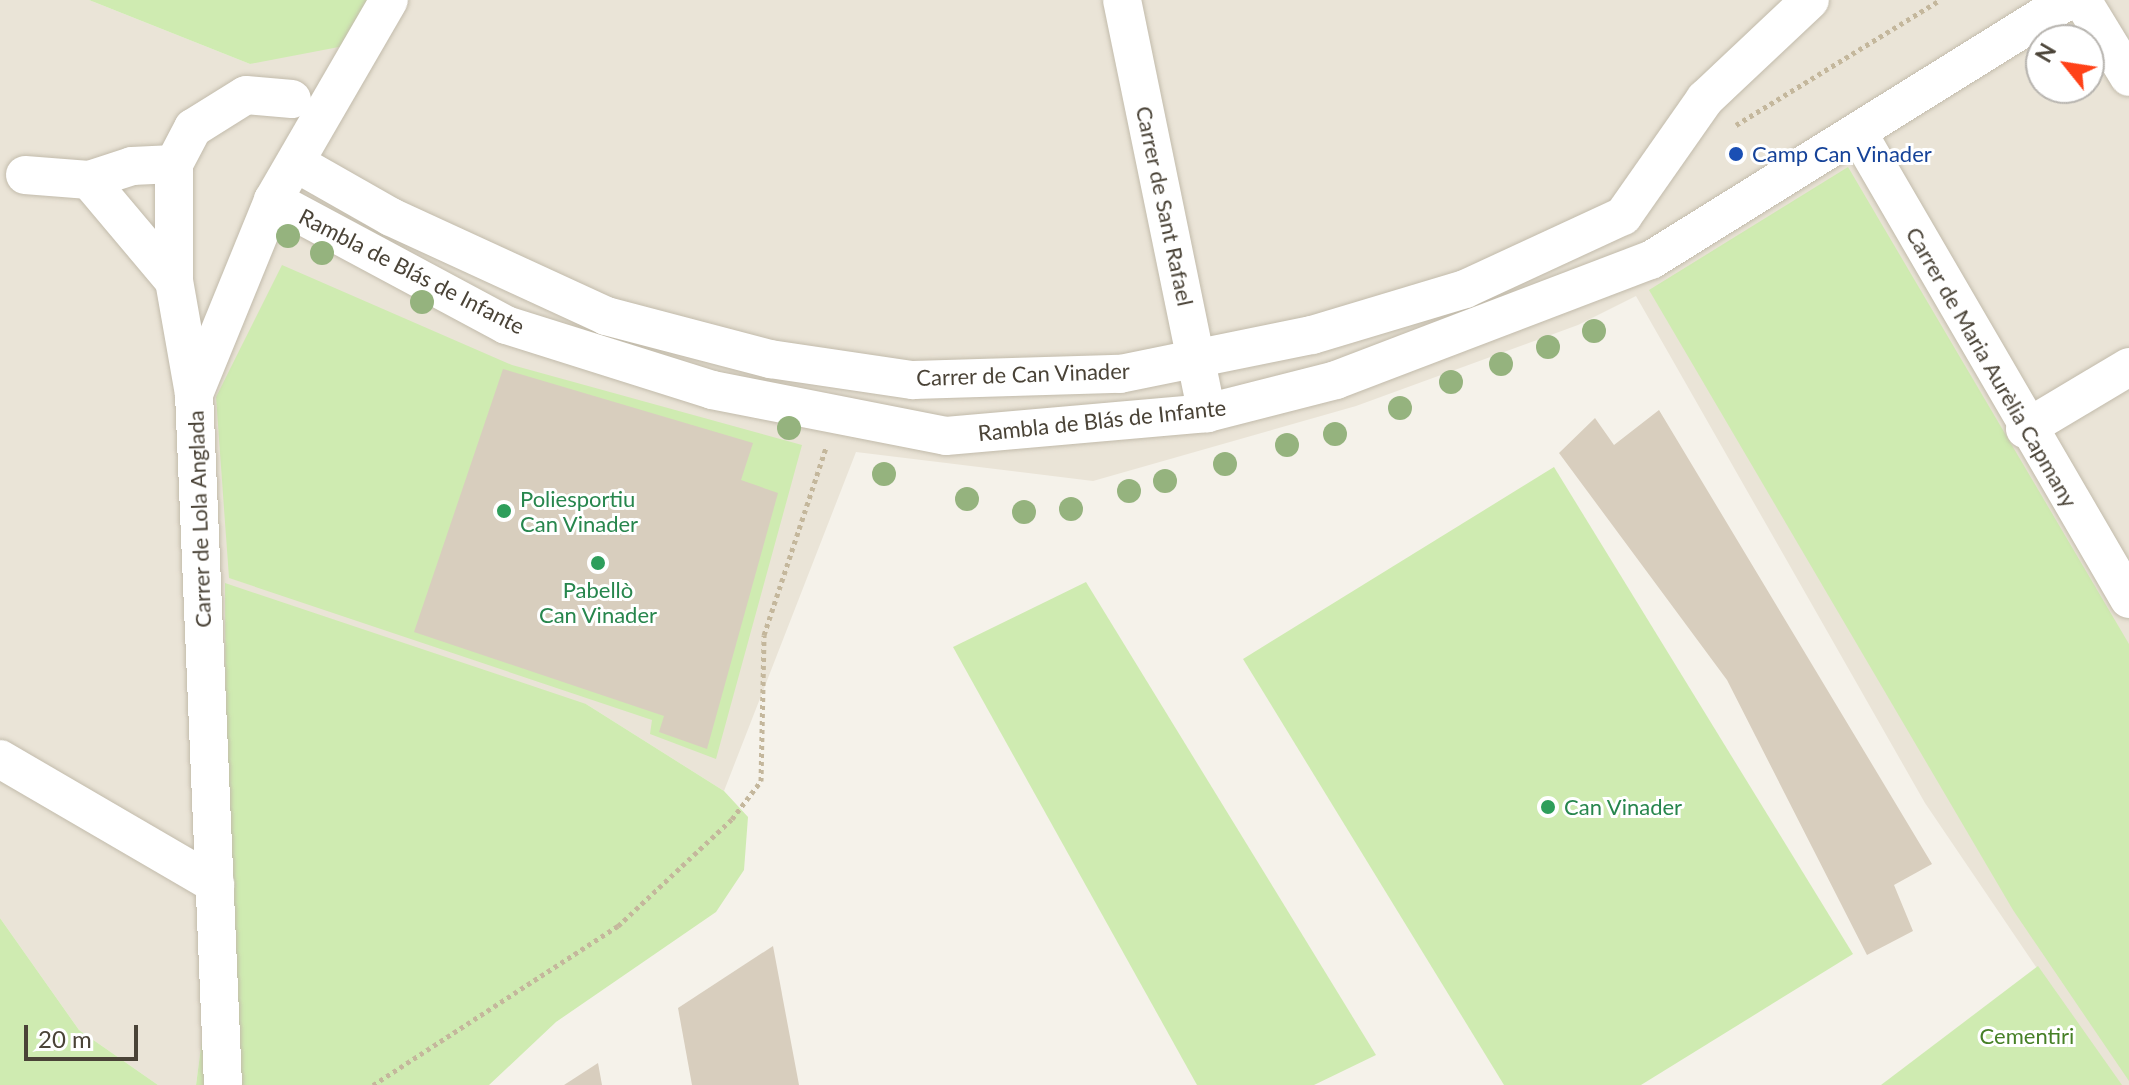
<!DOCTYPE html>
<html>
<head>
<meta charset="utf-8">
<style>
	body { margin:0 }
	#map { position:relative; width:2129px; height:1085px; overflow:hidden; background:#f5f2ea; font-family:Lato,sans-serif }
	div>[style] { position:absolute }
	[style*='--x'] { left:calc(var(--x)*1px); top:calc(var(--y)*1px); width:calc(var(--w)*1px); rotate:calc(var(--a)*1deg) }
	.residential>* { inset:0; background:#eae4d7 }
	.green>* { inset:0; background:#cfebb1 }
	.building>* { inset:0; background:#d8cebe }
	.path>* { height:5px; margin-top:-2.5px; transform-origin:0; background:repeating-linear-gradient(90deg,#c4b79c 0 4px,transparent 0 8px) }
	.roads { filter:drop-shadow(0 0 2px #c2bbab) drop-shadow(0 0 2px #c2bbab) }
	.minor>* { height:38px; margin:-19px; padding:0 19px; transform-origin:19px; border-radius:19px; background:#fff }
	.trees>* { width:24px; height:24px; margin:-12px; border-radius:50%; background:#95b37e }
	.dots>* { width:22px; height:22px; translate:-50% -50%; box-sizing:border-box; border:4px solid #fff; border-radius:50% }
	span { translate:-50% -50%; white-space:nowrap; text-align:center; line-height:1.15; -webkit-text-stroke:6px #fff; paint-order:stroke }
	.transit-label { font-size:22px; color:#164399 }
	.left { translate:0 -50%; text-align:left }
	.street-label { font-size:22px; color:#4a4337 }
	.leisure-label { font-size:22px; color:#27864d }
	.park-label { font-size:22px; color:#468026 }
	.north { position:absolute; left:2025px; top:24px; width:80px; height:80px; box-sizing:border-box; background:#fff; border:2px solid #b7b4af; border-radius:50%; rotate:300deg; font-size:22px; font-weight:700; line-height:32px; text-align:center; color:#4a4337 }
	.north::after { content:''; display:block; margin:auto; width:28px; height:36px; background:#ff4117; clip-path:polygon(50% 0,100% 100%,50% 72%,0 100%) }
	.scale { position:absolute; left:24px; top:1025px; width:114px; height:36px; box-sizing:border-box; border:4px solid #4a4337; border-top:0; padding-left:10px; font-size:24px; line-height:28px; white-space:nowrap; color:#4a4337; -webkit-text-stroke:6px #fff; paint-order:stroke }
</style>
</head>
<body>
<div id="map">
	<div class="residential">
		<div style="clip-path:polygon(evenodd,0 0,89px 0,250px 64px,384px 0,2129px 0,2129px 1085px,2116px 1085px,1925px 803px,1636px 296px,1578px 325px,1356px 406px,1093px 481px,856px 452px,724px 791px,586px 704px,226px 856px,196px 1085px,158px 1085px,79px 1030px,0 918px,0 0,2041px 40px,2089px 40px,2089px 88px,2041px 88px,2041px 40px)"></div>
	</div>
	<div class="green">
		<div style="clip-path:polygon(89px 0,384px 0,365px 42px,250px 64px)"></div>
		<div style="clip-path:polygon(1848px 167px,2129px 644px,2129px 1081px,2013px 910px,1649px 290px)"></div>
		<div style="clip-path:polygon(282px 265px,512px 365px,802px 445px,716px 759px,650px 734px,652px 720px,229px 578px,216px 397px)"></div>
		<div style="clip-path:polygon(1554px 467px,1853px 954px,1641px 1085px,1504px 1085px,1243px 659px)"></div>
		<div style="clip-path:polygon(1086px 582px,1376px 1055px,1314px 1085px,1197px 1085px,953px 647px)"></div>
		<div style="clip-path:polygon(225px 583px,586px 704px,724px 791px,748px 817px,744px 870px,716px 912px,556px 1022px,489px 1085px,196px 1085px,226px 856px)"></div>
		<div style="clip-path:polygon(0 918px,79px 1030px,158px 1085px,0 1085px)"></div>
		<div style="clip-path:polygon(2038px 966px,2122px 1085px,1881px 1085px)"></div>
	</div>
	<div class="building">
		<div style="clip-path:polygon(503px 369px,753px 443px,741px 480px,778px 493px,707px 749px,659px 732px,664px 716px,414px 632px)"></div>
		<div style="clip-path:polygon(1659px 410px,1932px 864px,1894px 885px,1913px 931px,1867px 955px,1727px 680px,1559px 453px,1595px 418px,1614px 445px)"></div>
		<div style="clip-path:polygon(773px 946px,799px 1085px,692px 1085px,678px 1008px)"></div>
		<div style="clip-path:polygon(598px 1063px,602px 1085px,564px 1085px)"></div>
	</div>
	<div class="path">
		<div style="--x:1736;--y:125;--w:239;--a:-31.5"></div>
		<div style="--x:373;--y:1085;--w:292;--a:-33"></div>
		<div style="--x:618;--y:926;--w:156;--a:-43.2"></div>
		<div style="--x:732;--y:819;--w:48;--a:-52.7"></div>
		<div style="--x:761;--y:781;--w:146;--a:-88.8"></div>
		<div style="--x:764;--y:635;--w:197;--a:-71.7"></div>
	</div>
	<div class="roads">
		<div class="minor">
			<div style="--x:1122;--y:0;--w:422;--a:78.4"></div>
			<div style="--x:2082;--y:0;--w:90;--a:58.6"></div>
			<div style="--x:1858;--y:133;--w:539;--a:59.82"></div>
			<div style="--x:296;--y:163;--w:109;--a:29.6"></div>
			<div style="--x:391;--y:217;--w:237;--a:24.7"></div>
			<div style="--x:606;--y:316;--w:170;--a:14.7"></div>
			<div style="--x:770;--y:359;--w:145;--a:8.4"></div>
			<div style="--x:913;--y:380;--w:207;--a:-1.7"></div>
			<div style="--x:1120;--y:374;--w:196;--a:-11.5"></div>
			<div style="--x:1312;--y:335;--w:160;--a:-16.7"></div>
			<div style="--x:1465;--y:289;--w:174;--a:-24.8"></div>
			<div style="--x:1623;--y:216;--w:143;--a:-55"></div>
			<div style="--x:1705;--y:99;--w:144;--a:-43.3"></div>
			<div style="--x:25;--y:175;--w:64;--a:4.5"></div>
			<div style="--x:89;--y:180;--w:45;--a:-18"></div>
			<div style="--x:132;--y:166;--w:42;--a:-2.7"></div>
			<div style="--x:89;--y:180;--w:132;--a:49.9"></div>
			<div style="--x:273;--y:200;--w:264;--a:28.2"></div>
			<div style="--x:506;--y:325;--w:216;--a:17.5"></div>
			<div style="--x:712;--y:390;--w:238;--a:11.1"></div>
			<div style="--x:946;--y:436;--w:262;--a:-5"></div>
			<div style="--x:1207;--y:413;--w:133;--a:-14.3"></div>
			<div style="--x:1336;--y:380;--w:337;--a:-20.9"></div>
			<div style="--x:1651;--y:260;--w:492;--a:-31.9"></div>
			<div style="--x:194;--y:394;--w:115;--a:-100"></div>
			<div style="--x:174;--y:281;--w:117;--a:-90"></div>
			<div style="--x:174;--y:164;--w:41;--a:-62.2"></div>
			<div style="--x:193;--y:128;--w:62;--a:-31.9"></div>
			<div style="--x:246;--y:95;--w:46;--a:5"></div>
			<div style="--x:2025;--y:429;--w:121;--a:-30.8"></div>
			<div style="--x:0;--y:759;--w:249;--a:30.2"></div>
			<div style="--x:223;--y:1085;--w:692;--a:-92.4"></div>
			<div style="--x:194;--y:394;--w:209;--a:-67.8"></div>
			<div style="--x:273;--y:200;--w:231;--a:-59.9"></div>
		</div>
	</div>
	<div class="trees">
		<div style="left:288px;top:236px"></div>
		<div style="left:322px;top:253px"></div>
		<div style="left:422px;top:302px"></div>
		<div style="left:1594px;top:331px"></div>
		<div style="left:1548px;top:347px"></div>
		<div style="left:1501px;top:364px"></div>
		<div style="left:1451px;top:382px"></div>
		<div style="left:1400px;top:408px"></div>
		<div style="left:789px;top:428px"></div>
		<div style="left:1335px;top:434px"></div>
		<div style="left:1287px;top:445px"></div>
		<div style="left:1225px;top:464px"></div>
		<div style="left:884px;top:474px"></div>
		<div style="left:1165px;top:481px"></div>
		<div style="left:1129px;top:491px"></div>
		<div style="left:967px;top:499px"></div>
		<div style="left:1071px;top:509px"></div>
		<div style="left:1024px;top:512px"></div>
	</div>
	<div class="dots">
		<div style="left:1736px;top:154px;background:#1a4fb4"></div>
		<div style="left:504px;top:511px;background:#2e9e5b"></div>
		<div style="left:598px;top:563px;background:#2e9e5b"></div>
		<div style="left:1548px;top:807px;background:#2e9e5b"></div>
	</div>
	<div class="transit-label">
		<span class="left" style="left:1752px;top:154px">Camp Can Vinader</span>
	</div>
	<div class="street-label">
		<span style="left:1165px;top:206px;rotate:78deg">Carrer de Sant Rafael</span>
		<span style="left:412px;top:271px;rotate:27deg">Rambla de Blás de Infante</span>
		<span style="left:1992px;top:367px;rotate:60deg">Carrer de Maria Aurèlia Capmany</span>
		<span style="left:1023px;top:374px;rotate:-2deg">Carrer de Can Vinader</span>
		<span style="left:1102px;top:420px;rotate:-6deg">Rambla de Blás de Infante</span>
		<span style="left:199px;top:519px;rotate:-92deg">Carrer de Lola Anglada</span>
	</div>
	<div class="leisure-label">
		<span class="left" style="left:520px;top:511px">Poliesportiu<br>Can Vinader</span>
		<span style="left:598px;top:602px">Pabellò<br>Can Vinader</span>
		<span class="left" style="left:1564px;top:807px">Can Vinader</span>
	</div>
	<div class="park-label">
		<span style="left:2027px;top:1036px">Cementiri</span>
	</div>
	<div class="north">N</div>
	<div class="scale">20 m</div>
</div>
</body>
</html>
